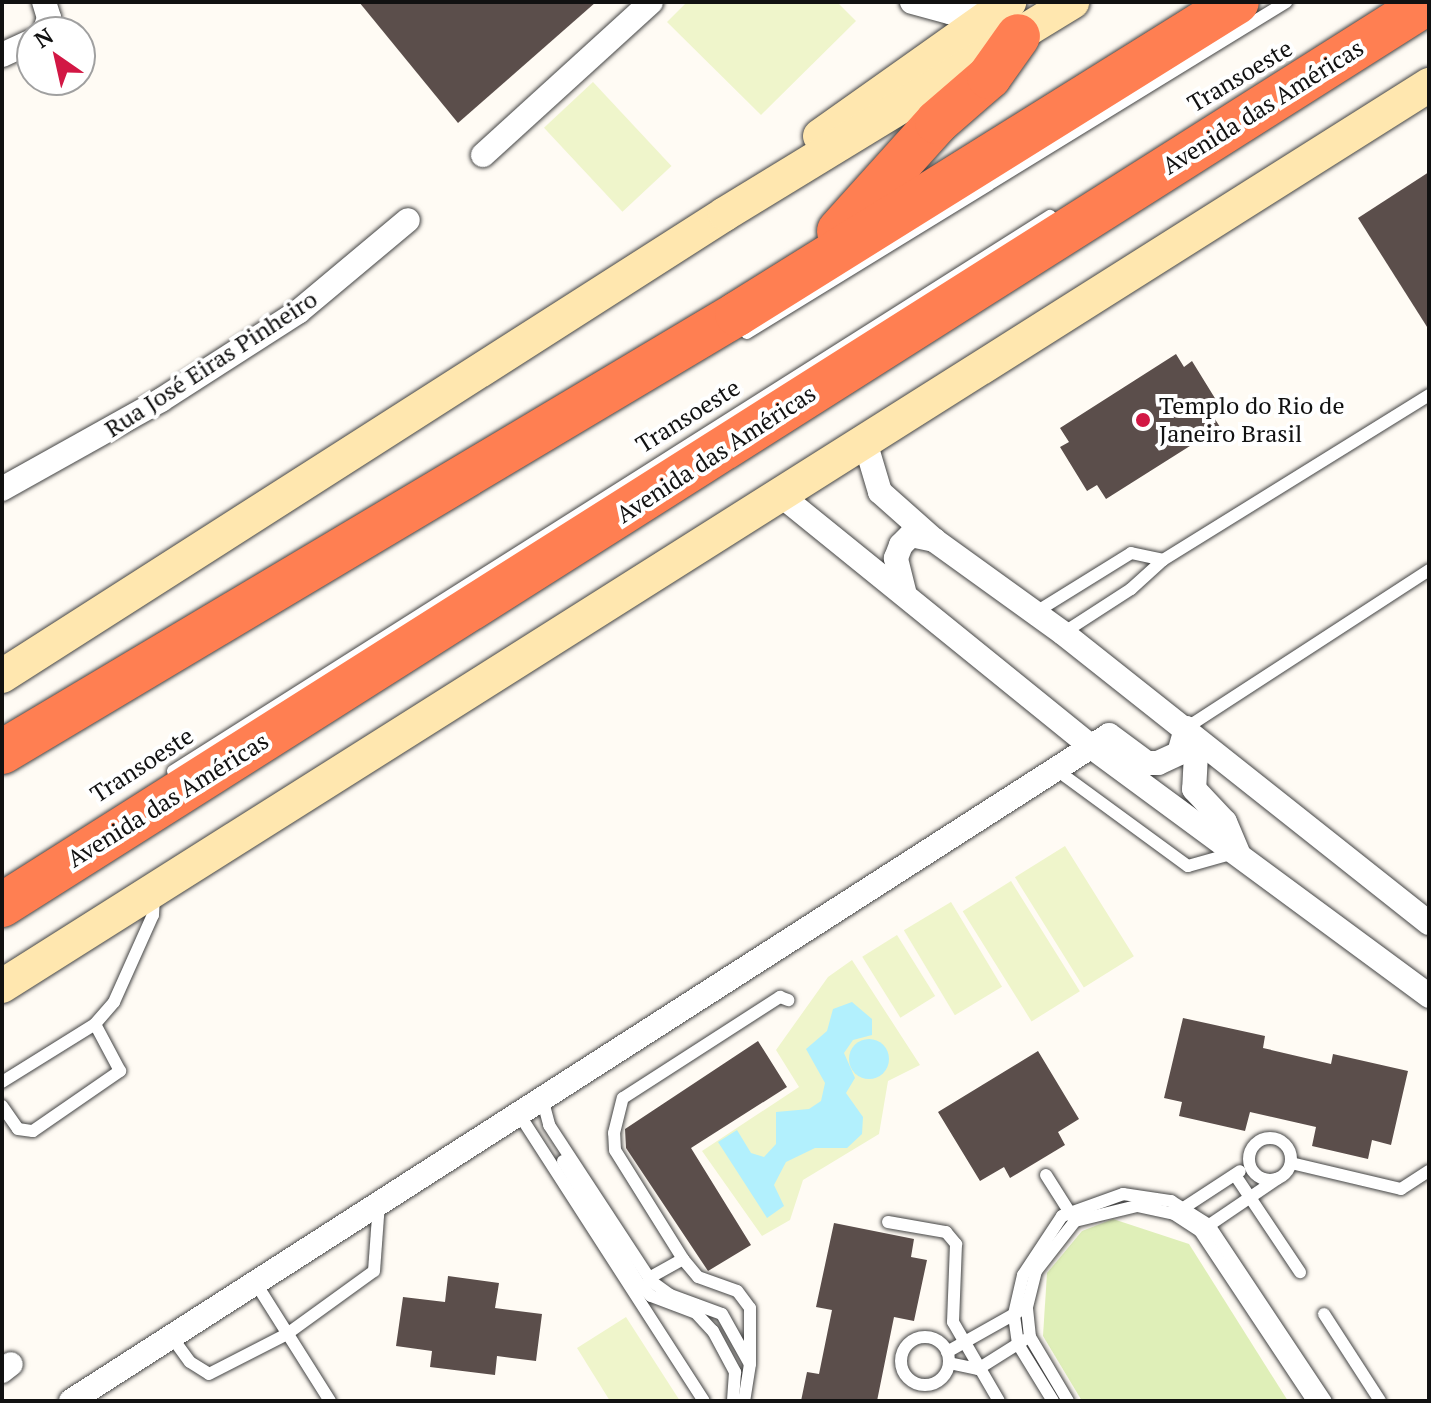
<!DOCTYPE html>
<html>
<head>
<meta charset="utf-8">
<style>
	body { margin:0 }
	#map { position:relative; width:1431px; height:1403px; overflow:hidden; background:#fffbf4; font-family:"PT Serif",serif }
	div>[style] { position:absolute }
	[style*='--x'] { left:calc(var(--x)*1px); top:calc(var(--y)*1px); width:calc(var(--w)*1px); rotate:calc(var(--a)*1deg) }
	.green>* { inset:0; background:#dfefb8 }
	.pitch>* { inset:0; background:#eff5cb; transform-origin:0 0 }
	.water>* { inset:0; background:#b2f0fd }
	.round { border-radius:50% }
	.building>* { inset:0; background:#5b4e4b }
	.roads { filter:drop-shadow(0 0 2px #444) drop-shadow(0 0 2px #444) }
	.lane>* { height:12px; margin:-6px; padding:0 6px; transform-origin:6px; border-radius:6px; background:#fff }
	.lane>.ring { margin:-6px; padding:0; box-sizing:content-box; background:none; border:12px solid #fff; border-radius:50% }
	.street>* { height:24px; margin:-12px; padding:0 12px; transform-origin:12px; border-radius:12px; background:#fff }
	.secondary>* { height:34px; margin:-17px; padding:0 17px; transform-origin:17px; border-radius:17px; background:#ffe7af }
	.highway>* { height:44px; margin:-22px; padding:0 22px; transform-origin:22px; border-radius:22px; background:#ff7f52 }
	.dots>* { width:22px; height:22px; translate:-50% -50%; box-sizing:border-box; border:4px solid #fff; border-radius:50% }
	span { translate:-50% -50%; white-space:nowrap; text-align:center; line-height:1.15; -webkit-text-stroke:8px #fff; paint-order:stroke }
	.street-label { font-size:24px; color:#111 }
	.poi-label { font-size:24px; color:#111 }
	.left { translate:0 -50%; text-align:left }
	.frame { position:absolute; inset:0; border:4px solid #111; pointer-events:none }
	.north { position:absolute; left:16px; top:16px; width:80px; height:80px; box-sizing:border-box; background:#fff; border:2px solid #a0a0a0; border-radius:50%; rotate:326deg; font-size:22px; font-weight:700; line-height:32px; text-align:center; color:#111 }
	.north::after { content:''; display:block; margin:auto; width:28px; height:36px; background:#d21744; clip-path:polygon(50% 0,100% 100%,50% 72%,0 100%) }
</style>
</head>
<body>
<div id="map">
	<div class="green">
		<div style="clip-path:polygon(1113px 1219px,1189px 1244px,1288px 1401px,1082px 1401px,1043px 1336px,1047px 1273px,1082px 1231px)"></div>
	</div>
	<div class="pitch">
		<div style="clip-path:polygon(687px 2px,837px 2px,856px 21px,761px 115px,667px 22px)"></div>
		<div style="left:593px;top:82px;width:115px;height:67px;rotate:47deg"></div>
		<div style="left:1065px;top:846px;width:130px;height:59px;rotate:58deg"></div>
		<div style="left:1011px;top:881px;width:130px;height:57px;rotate:58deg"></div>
		<div style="left:951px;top:902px;width:99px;height:55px;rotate:59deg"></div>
		<div style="left:897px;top:935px;width:72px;height:41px;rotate:58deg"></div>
		<div style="clip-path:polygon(852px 960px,920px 1065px,888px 1081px,879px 1134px,803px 1180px,790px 1220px,762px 1236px,702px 1151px,799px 1087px,776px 1050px,828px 977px)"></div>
		<div style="clip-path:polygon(626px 1317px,680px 1401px,610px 1401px,577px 1348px)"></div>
	</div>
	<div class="water">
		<div style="clip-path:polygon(852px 1002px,872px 1019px,872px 1035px,853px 1040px,844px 1053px,855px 1078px,846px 1093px,863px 1117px,862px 1134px,847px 1148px,815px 1148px,786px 1162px,774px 1185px,784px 1206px,767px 1218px,718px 1142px,737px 1130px,751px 1153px,764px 1157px,776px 1144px,776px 1112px,809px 1109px,821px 1101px,825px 1083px,806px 1049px,827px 1031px,833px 1009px)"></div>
		<div class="round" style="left:849px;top:1039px;width:40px;height:40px"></div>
	</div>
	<div class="building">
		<div style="clip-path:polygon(359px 2px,596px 2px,458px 123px)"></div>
		<div style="clip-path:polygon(1429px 172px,1429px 330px,1358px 218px)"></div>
		<div style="clip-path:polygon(1176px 354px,1184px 367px,1192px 361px,1221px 408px,1211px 413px,1220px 427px,1106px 499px,1097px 485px,1087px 491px,1060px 447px,1069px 442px,1060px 428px)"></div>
		<div style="clip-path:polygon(1183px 1018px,1265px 1036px,1263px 1048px,1331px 1064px,1333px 1054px,1408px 1071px,1391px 1145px,1372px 1140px,1368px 1159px,1312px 1146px,1316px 1127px,1250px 1112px,1245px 1131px,1179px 1116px,1182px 1102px,1164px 1098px)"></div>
		<div style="clip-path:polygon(758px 1041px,787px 1087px,691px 1148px,751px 1245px,708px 1271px,626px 1148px,625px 1129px)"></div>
		<div style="clip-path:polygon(1038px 1051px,1079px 1119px,1058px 1132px,1065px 1145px,1010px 1178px,1004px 1167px,980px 1181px,938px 1112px)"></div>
		<div style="clip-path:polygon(834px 1223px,914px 1239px,911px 1257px,927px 1260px,914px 1321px,894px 1317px,877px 1401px,801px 1401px,807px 1372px,819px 1374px,832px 1310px,816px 1307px)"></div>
		<div style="clip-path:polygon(448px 1276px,499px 1283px,495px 1308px,542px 1314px,536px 1361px,497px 1356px,495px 1375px,430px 1367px,432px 1351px,396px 1346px,403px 1297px,445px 1302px)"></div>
	</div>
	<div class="roads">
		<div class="lane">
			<div style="--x:747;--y:333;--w:633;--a:-31.55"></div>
			<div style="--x:1036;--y:612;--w:112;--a:-31.8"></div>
			<div style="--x:1131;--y:553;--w:33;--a:12"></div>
			<div style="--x:1063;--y:633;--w:81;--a:-32.9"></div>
			<div style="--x:1131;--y:589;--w:43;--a:-42.2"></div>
			<div style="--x:1163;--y:560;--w:313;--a:-31.8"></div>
			<div style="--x:1186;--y:728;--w:290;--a:-33"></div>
			<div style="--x:173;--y:771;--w:1038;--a:-32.33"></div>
			<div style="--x:1058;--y:771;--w:161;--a:36.2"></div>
			<div style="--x:1188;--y:866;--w:48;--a:-15.8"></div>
			<div style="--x:2;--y:1082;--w:110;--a:-31.9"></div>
			<div style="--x:95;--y:1024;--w:29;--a:-49"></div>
			<div style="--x:114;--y:1002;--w:95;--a:-65.9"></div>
			<div style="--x:153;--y:915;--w:19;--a:-87"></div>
			<div style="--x:542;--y:1098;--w:28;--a:75"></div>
			<div style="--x:549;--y:1125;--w:186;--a:56.8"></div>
			<div style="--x:651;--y:1281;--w:24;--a:36"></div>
			<div style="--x:670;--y:1295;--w:55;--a:20.1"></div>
			<div style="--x:722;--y:1314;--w:57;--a:60.8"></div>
			<div style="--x:750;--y:1364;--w:37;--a:99"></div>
			<div style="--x:2;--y:1106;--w:28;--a:55"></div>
			<div style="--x:18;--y:1129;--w:15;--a:8"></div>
			<div style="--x:33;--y:1131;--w:106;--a:-34.6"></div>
			<div style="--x:120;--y:1071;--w:53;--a:-118"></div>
			<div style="--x:519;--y:1114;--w:341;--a:57.2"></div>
			<div class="ring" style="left:1249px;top:1138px;width:30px;height:30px"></div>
			<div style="--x:563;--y:1161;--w:145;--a:58.3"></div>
			<div style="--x:639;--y:1284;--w:17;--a:45"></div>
			<div style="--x:651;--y:1296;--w:48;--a:20.7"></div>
			<div style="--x:696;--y:1313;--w:25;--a:47"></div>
			<div style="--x:713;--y:1331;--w:47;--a:61.8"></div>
			<div style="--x:735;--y:1372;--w:29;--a:94"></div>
			<div style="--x:1291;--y:1163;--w:113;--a:13.3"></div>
			<div style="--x:1401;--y:1189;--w:33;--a:-33"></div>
			<div style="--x:1046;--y:1175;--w:49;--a:57.6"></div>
			<div style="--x:1235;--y:1175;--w:117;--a:56.2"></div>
			<div style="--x:1182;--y:1209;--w:69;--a:-33.2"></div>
			<div style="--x:888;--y:1222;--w:59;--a:9.8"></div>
			<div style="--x:946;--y:1232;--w:16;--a:50"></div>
			<div style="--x:956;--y:1244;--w:78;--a:92.2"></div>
			<div style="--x:953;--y:1322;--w:91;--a:59.8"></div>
			<div style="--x:1202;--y:1230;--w:91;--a:-34.2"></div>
			<div style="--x:649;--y:1278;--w:39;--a:-29"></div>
			<div style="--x:255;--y:1282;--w:141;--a:57.8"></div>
			<div style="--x:1324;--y:1314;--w:103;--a:57.2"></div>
			<div style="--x:171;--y:1336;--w:32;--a:54"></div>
			<div style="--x:190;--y:1362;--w:22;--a:32"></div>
			<div style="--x:209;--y:1374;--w:88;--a:-27.1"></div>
			<div style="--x:287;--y:1334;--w:107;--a:-35.9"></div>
			<div style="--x:374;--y:1271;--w:68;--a:-85.8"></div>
			<div class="ring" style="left:901px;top:1337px;width:36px;height:36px"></div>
			<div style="--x:947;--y:1352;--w:81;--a:-29.4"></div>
			<div style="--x:949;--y:1363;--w:30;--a:12"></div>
			<div style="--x:978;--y:1369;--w:54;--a:-32.2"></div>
			<div style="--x:750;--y:1364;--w:56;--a:-90"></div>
			<div style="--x:750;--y:1308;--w:21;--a:-127"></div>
			<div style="--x:737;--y:1291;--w:41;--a:-160.3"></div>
			<div style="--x:698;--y:1277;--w:23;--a:-130"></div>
			<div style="--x:683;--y:1259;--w:128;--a:-122"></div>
			<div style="--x:615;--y:1150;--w:17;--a:-93"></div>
			<div style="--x:614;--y:1133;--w:36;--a:-76"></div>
			<div style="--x:623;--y:1098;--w:187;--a:-32.8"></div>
			<div style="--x:780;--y:997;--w:9;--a:21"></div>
			<div style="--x:1053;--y:1401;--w:67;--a:-121.6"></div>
			<div style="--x:1018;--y:1344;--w:30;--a:-98"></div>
			<div style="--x:1014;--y:1314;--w:40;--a:-77"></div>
			<div style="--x:1023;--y:1275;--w:71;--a:-56.5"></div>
			<div style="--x:1062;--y:1216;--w:65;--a:-19.8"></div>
			<div style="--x:1123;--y:1194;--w:49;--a:8.3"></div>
			<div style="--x:1171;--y:1201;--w:45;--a:32.3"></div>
			<div style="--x:1209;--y:1225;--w:211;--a:56.4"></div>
			<div style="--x:1068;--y:1401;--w:74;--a:-120.7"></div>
			<div style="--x:1030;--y:1337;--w:30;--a:-96"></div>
			<div style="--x:1027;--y:1307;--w:37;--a:-76"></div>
			<div style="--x:1036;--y:1271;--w:63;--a:-52"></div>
			<div style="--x:1075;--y:1221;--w:64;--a:-13.6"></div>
			<div style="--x:1137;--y:1206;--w:38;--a:12"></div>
			<div style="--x:1174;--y:1214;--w:31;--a:33"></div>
			<div style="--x:1200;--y:1231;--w:204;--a:56.4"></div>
		</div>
		<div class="street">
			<div style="--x:912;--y:2;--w:39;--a:15"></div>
			<div style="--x:950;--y:12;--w:44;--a:-13.1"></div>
			<div style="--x:44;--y:32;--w:15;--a:-70"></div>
			<div style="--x:49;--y:18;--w:17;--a:-107"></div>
			<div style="--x:2;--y:55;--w:33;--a:-25"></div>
			<div style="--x:483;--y:155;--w:227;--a:-42.3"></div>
			<div style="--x:866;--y:445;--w:49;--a:73.4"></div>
			<div style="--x:880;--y:492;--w:72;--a:41.6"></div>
			<div style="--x:934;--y:540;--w:159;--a:35.8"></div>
			<div style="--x:1063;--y:633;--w:467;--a:38.4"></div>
			<div style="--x:2;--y:489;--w:182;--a:-29.2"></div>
			<div style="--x:161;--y:400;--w:163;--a:-32.7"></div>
			<div style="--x:298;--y:312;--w:143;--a:-39.9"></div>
			<div style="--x:783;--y:497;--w:399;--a:39"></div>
			<div style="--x:1093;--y:748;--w:418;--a:36.4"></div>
			<div style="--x:905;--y:595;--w:38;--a:-104"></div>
			<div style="--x:896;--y:558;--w:14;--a:-69"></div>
			<div style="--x:901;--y:545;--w:14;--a:-45"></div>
			<div style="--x:911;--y:535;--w:24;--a:12"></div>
			<div style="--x:1186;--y:728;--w:28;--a:69"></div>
			<div style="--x:1196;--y:754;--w:35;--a:93"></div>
			<div style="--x:1194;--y:789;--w:45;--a:46.8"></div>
			<div style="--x:1225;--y:822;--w:33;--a:67"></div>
			<div style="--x:2;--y:1371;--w:11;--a:-38"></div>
			<div style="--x:71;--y:1401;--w:1233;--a:-32.68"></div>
			<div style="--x:1109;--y:735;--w:47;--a:36.4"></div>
			<div style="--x:1147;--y:763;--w:11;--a:0"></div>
			<div style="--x:1158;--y:763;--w:23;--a:-25"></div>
			<div style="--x:1179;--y:753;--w:26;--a:-74"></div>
		</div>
		<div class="secondary">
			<div style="--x:820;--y:136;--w:232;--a:-35.3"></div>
			<div style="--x:2;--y:676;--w:858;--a:-32.58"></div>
			<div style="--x:725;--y:214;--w:407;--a:-31.4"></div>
			<div style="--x:2;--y:986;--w:1688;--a:-32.27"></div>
		</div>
		<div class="highway">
			<div style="--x:839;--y:231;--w:147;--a:-48"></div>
			<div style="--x:937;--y:122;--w:69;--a:-40.9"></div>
			<div style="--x:989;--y:77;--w:50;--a:-54.7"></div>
			<div style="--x:2;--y:752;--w:856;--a:-30.79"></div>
			<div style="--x:737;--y:314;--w:589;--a:-31.96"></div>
			<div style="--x:2;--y:905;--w:1689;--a:-32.33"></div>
		</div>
	</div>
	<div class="dots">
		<div style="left:1143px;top:420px;background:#d21744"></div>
	</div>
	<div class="street-label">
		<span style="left:1240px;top:76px;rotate:-31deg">Transoeste</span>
		<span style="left:1263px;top:107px;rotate:-32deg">Avenida das Américas</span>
		<span style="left:211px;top:364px;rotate:-33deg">Rua José Eiras Pinheiro</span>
		<span style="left:688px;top:416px;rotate:-32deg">Transoeste</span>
		<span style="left:716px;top:454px;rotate:-33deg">Avenida das Américas</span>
		<span style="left:142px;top:765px;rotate:-33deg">Transoeste</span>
		<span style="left:168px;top:800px;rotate:-32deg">Avenida das Américas</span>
	</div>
	<div class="poi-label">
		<span class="left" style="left:1159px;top:420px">Templo do Rio de<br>Janeiro Brasil</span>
	</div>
	<div class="frame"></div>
	<div class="north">N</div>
</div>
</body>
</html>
